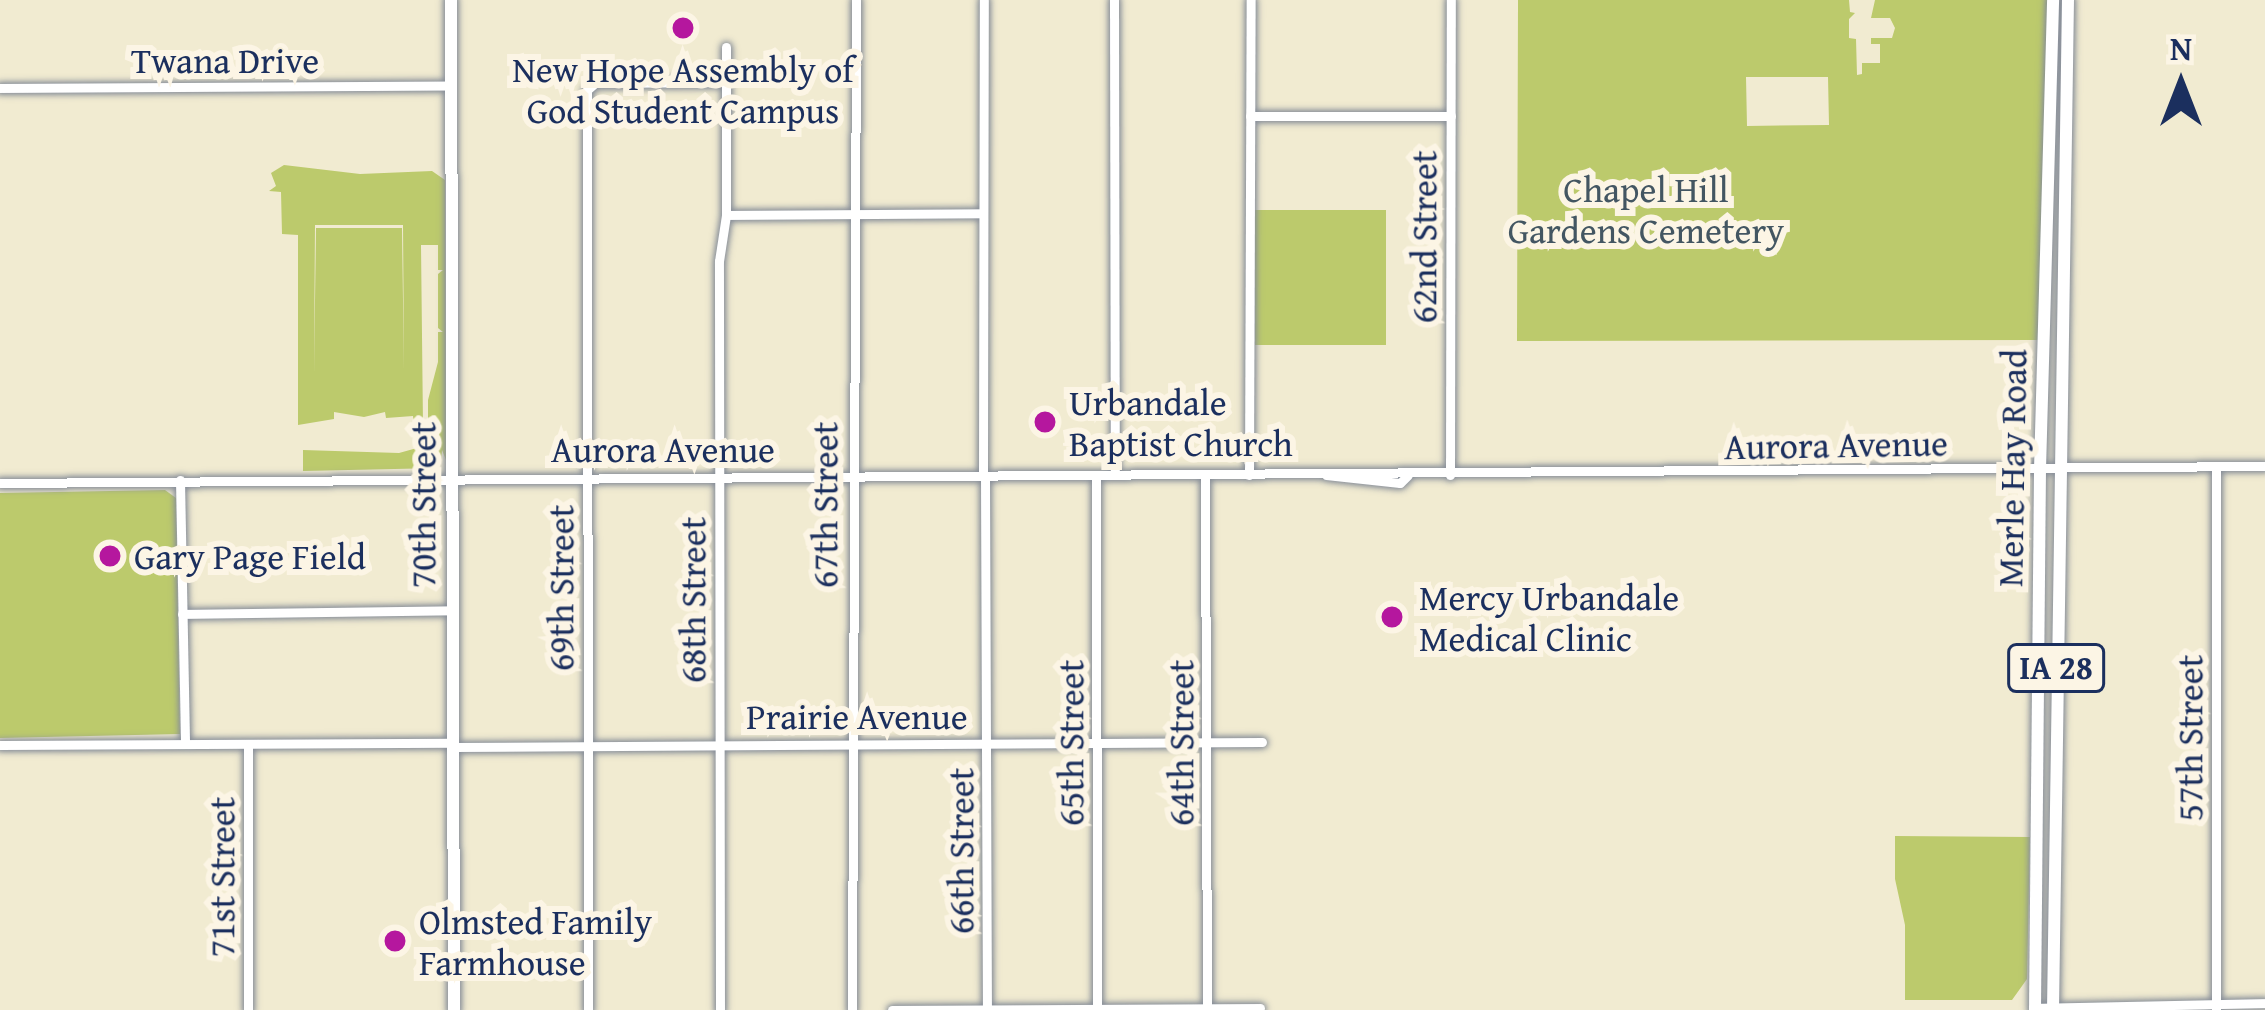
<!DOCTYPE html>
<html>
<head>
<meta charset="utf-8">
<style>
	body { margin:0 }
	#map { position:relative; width:2265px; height:1010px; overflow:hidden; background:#f1ebd1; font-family:"Gentium Book Plus",serif }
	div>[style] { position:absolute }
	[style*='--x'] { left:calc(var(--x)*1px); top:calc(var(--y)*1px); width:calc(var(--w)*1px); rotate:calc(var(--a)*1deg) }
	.green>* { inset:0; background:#bcca6c; transform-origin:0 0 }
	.roads { filter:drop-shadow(0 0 3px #868d98) drop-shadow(0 0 3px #868d98) }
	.minor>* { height:9px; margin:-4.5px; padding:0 4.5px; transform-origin:4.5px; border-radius:4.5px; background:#fff }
	.major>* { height:12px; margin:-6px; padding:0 6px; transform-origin:6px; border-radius:6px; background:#fff }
	.dots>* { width:33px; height:33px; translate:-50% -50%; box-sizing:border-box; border:6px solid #fcf5e5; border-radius:50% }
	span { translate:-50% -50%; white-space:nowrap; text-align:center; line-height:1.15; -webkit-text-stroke:12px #fcf5e5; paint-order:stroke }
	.shield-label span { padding:3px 9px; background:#fcf5e5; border:3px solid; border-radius:9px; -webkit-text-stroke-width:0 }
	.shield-label { font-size:33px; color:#1b2f5e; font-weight:700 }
	.street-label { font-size:36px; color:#1b2f5e }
	.poi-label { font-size:36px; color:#1b2f5e }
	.left { translate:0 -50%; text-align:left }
	.park-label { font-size:36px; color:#435662 }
	.north { position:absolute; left:2121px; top:24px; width:120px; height:120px; -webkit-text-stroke:9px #fcf5e5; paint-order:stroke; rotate:0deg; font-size:33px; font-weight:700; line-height:48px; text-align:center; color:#1b2f5e }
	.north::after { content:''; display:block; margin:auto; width:42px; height:54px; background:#1b2f5e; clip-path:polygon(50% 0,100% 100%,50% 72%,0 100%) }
</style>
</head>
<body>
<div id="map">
	<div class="green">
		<div style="clip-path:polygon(evenodd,1518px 0,1849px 0,1850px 12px,1855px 13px,1849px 19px,1849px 38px,1856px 39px,1857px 75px,1862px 74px,1862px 63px,1880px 63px,1880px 44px,1871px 44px,1871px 38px,1892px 38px,1895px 28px,1890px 18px,1871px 18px,1875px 0,2053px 0,2043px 340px,1517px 341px,1518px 0,1746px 77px,1828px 77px,1829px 125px,1747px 126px,1746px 77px)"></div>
		<div style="clip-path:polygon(evenodd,284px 165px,360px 174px,432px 171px,445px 180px,446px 460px,442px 450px,441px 463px,424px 464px,440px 468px,303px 471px,303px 450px,399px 453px,417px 448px,418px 438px,428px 438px,428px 400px,438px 362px,438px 332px,443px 332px,438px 328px,438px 274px,443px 270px,438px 270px,438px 245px,421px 245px,423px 424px,414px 424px,413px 416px,386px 418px,385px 412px,364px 417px,334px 412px,334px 419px,298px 425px,298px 235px,282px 234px,281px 192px,269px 191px,276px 186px,271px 173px,284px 165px,315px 225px,403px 225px,404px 372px,402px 228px,316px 228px,314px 373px,315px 225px)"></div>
		<div style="left:1255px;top:210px;width:131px;height:135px"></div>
		<div style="clip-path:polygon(165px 490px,176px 498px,180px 734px,0 738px,0 493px)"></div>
		<div style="clip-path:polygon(1895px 836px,2030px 837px,2027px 979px,2012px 1000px,1905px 1000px,1905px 925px,1895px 879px)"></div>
	</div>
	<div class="roads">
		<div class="minor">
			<div style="--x:1114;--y:0;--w:475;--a:89.9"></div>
			<div style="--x:0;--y:88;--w:451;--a:-0.3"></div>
			<div style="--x:1250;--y:116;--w:201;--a:0"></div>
			<div style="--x:726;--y:215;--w:257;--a:-0.4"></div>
			<div style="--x:2216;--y:467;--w:543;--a:90"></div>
			<div style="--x:1096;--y:475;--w:535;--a:89.89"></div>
			<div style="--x:1205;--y:475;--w:535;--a:89.79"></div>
			<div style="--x:1249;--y:475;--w:475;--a:-89.8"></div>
			<div style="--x:1326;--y:475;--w:74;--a:6.2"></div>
			<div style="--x:1400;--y:483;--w:11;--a:-45"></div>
			<div style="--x:1450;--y:475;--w:475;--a:-89.9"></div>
			<div style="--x:983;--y:476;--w:476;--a:-89.9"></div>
			<div style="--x:985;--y:476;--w:534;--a:89.79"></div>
			<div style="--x:180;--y:480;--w:264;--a:88.9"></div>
			<div style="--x:0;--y:483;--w:2265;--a:-0.43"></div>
			<div style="--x:182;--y:614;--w:270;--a:-0.8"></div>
			<div style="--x:248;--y:744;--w:266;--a:90"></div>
			<div style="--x:0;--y:745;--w:453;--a:-0.3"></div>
			<div style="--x:453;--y:747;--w:809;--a:-0.35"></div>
			<div style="--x:2035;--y:1008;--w:230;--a:-1.2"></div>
			<div style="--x:588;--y:1010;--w:920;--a:-90.06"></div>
			<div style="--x:587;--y:90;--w:11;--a:-41"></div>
			<div style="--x:595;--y:83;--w:131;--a:-0.4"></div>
			<div style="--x:720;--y:1010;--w:749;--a:-90.08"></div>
			<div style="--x:719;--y:261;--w:47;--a:-81.3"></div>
			<div style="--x:726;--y:215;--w:168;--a:-90"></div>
			<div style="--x:852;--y:1010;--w:1010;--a:-89.77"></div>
			<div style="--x:892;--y:1010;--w:368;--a:-0.3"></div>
		</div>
		<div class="major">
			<div style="--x:451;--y:0;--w:1010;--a:89.83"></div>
			<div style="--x:2035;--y:1010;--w:541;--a:-89.47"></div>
			<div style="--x:2040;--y:469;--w:469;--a:-88.4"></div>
			<div style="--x:2053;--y:1010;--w:1010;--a:-89.15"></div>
		</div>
	</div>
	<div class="dots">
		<div style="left:683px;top:28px;background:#b5179e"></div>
		<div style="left:1045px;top:422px;background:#b5179e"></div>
		<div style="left:110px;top:556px;background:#b5179e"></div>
		<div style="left:1392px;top:617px;background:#b5179e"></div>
		<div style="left:395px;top:941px;background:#b5179e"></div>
	</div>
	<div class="shield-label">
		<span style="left:2056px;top:668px">IA 28</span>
	</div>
	<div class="street-label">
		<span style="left:225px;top:60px">Twana Drive</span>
		<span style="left:1423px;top:237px;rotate:-90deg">62nd Street</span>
		<span style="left:1836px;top:444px;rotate:-1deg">Aurora Avenue</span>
		<span style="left:663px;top:449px">Aurora Avenue</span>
		<span style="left:2011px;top:468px;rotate:-89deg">Merle Hay Road</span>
		<span style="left:422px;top:505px;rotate:-90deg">70th Street</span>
		<span style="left:824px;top:505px;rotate:-90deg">67th Street</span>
		<span style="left:560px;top:588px;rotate:-90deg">69th Street</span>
		<span style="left:692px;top:600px;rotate:-90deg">68th Street</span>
		<span style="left:857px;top:716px">Prairie Avenue</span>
		<span style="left:2189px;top:738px;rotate:-90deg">57th Street</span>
		<span style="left:1070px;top:743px;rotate:-90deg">65th Street</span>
		<span style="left:1180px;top:743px;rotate:-90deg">64th Street</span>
		<span style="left:960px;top:851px;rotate:-90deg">66th Street</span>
		<span style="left:221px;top:877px;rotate:-90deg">71st Street</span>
	</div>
	<div class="poi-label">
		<span style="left:683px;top:89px">New Hope Assembly of<br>God Student Campus</span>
		<span class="left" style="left:1069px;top:422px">Urbandale<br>Baptist Church</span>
		<span class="left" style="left:134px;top:556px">Gary Page Field</span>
		<span class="left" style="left:1419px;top:617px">Mercy Urbandale<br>Medical Clinic</span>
		<span class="left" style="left:419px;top:941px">Olmsted Family<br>Farmhouse</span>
	</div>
	<div class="park-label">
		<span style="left:1646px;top:209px">Chapel Hill<br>Gardens Cemetery</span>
	</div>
	<div class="north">N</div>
</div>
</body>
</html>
